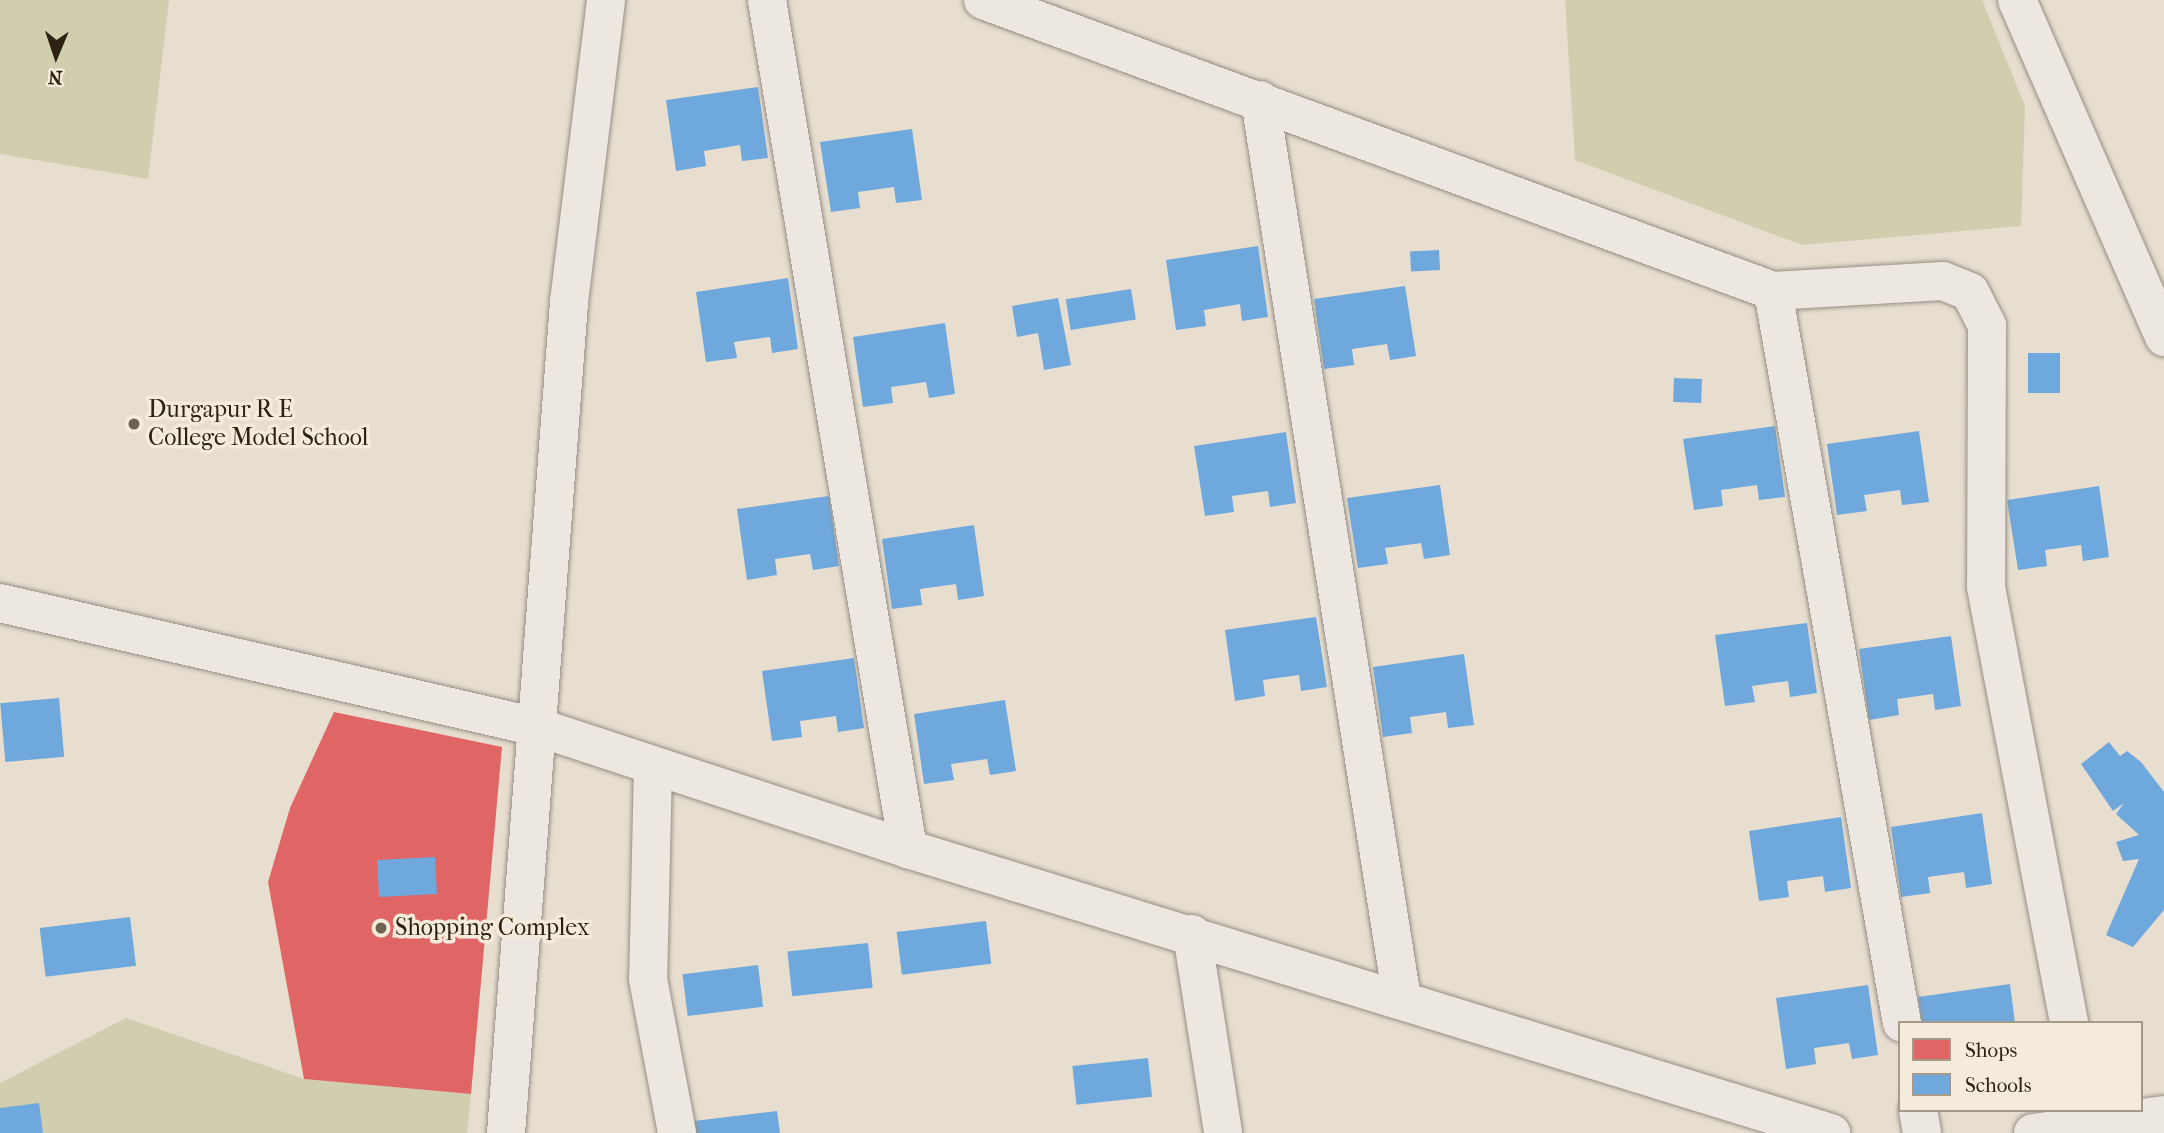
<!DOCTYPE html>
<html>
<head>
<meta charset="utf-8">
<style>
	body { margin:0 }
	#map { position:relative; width:2164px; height:1133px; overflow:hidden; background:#e7ded0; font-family:"IM FELL French Canon",serif }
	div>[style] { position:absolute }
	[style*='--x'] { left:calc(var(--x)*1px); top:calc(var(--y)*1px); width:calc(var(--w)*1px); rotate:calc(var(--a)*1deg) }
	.green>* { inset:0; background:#d0ceae }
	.shops>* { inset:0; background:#e06666 }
	.schools>* { inset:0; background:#6fa8dc; transform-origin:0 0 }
	.roads { filter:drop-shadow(0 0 2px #968f85) drop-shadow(0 0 2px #968f85) }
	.minor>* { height:38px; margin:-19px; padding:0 19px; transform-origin:19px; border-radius:19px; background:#ece7e0 }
	.dots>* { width:19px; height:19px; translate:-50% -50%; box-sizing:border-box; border:4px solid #f5ebdb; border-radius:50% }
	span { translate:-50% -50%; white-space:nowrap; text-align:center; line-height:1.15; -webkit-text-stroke:7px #f5ebdb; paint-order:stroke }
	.poi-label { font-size:24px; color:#2d210f }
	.left { translate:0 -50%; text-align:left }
	.legend { position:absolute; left:1898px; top:1021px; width:245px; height:91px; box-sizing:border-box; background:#f5ebdb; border:2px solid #a59a89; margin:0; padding:9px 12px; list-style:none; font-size:21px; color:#2d210f }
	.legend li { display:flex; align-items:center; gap:14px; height:35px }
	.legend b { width:35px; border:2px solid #a59a89 }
	.north { position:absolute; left:21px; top:21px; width:70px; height:70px; -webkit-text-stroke:5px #f5ebdb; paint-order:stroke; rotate:182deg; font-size:19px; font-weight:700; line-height:28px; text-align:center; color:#2d210f }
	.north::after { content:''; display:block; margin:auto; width:24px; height:32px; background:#2d210f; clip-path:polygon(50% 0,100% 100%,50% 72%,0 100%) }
</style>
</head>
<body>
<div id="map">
	<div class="green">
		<div style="clip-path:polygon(0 0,169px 0,148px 179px,0 154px)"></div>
		<div style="clip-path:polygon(1565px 0,1982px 0,2025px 106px,2021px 226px,1802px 245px,1575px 160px)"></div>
		<div style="clip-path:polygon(126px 1018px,304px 1079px,471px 1094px,467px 1133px,0 1133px,0 1083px)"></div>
	</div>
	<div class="shops">
		<div style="clip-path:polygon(334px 712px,502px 747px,471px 1094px,304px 1079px,268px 882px,290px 808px)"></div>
	</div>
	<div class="schools">
		<div style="clip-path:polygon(758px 87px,768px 158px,742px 161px,740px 145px,704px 151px,706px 166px,676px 171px,666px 100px)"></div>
		<div style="clip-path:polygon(912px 129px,922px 200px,896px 203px,894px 187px,858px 192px,860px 208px,831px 212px,820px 142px)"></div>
		<div style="clip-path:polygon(1258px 246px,1268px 317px,1242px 321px,1240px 304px,1204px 310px,1206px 326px,1176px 330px,1166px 260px)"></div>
		<div style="left:1439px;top:250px;width:20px;height:29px;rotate:87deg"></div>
		<div style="clip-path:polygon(788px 278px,798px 349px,772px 353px,770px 337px,734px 342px,737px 358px,706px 362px,696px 292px)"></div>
		<div style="clip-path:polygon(1405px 286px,1416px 356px,1390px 360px,1387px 344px,1352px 349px,1354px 365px,1324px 369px,1314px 299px)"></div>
		<div style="left:1131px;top:289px;width:31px;height:66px;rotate:81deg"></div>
		<div style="clip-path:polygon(1058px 298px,1071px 365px,1044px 370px,1038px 333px,1017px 337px,1012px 306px)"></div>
		<div style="clip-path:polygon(945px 323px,955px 394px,929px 398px,926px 382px,891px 387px,893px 403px,863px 407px,853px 337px)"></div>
		<div style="left:2028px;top:353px;width:32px;height:40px"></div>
		<div style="left:1674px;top:378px;width:28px;height:24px;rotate:2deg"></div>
		<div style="clip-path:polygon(1775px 426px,1785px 497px,1759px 500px,1757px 485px,1721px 490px,1723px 506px,1694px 510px,1683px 439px)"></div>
		<div style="clip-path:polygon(1919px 431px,1929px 502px,1902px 505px,1900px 490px,1864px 495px,1867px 511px,1837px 515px,1827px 444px)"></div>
		<div style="clip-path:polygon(1286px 432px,1296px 503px,1270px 507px,1268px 491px,1232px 496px,1234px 512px,1205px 516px,1194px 446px)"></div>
		<div style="clip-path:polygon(1440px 485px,1450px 555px,1424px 559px,1421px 543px,1385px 548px,1388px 564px,1358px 568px,1347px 498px)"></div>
		<div style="clip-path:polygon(2099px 486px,2109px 557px,2083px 561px,2081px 545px,2045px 550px,2047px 566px,2018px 570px,2007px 500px)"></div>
		<div style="clip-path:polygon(829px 496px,839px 566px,813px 570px,810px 554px,775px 559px,777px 575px,747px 580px,737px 509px)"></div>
		<div style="clip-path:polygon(974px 525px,984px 596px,958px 600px,956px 584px,920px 589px,922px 605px,892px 609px,882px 539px)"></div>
		<div style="clip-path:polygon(1316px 617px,1327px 687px,1301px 691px,1299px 675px,1263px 680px,1265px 696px,1235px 701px,1225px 630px)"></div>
		<div style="clip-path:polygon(1807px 623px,1817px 693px,1790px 697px,1788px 681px,1752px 686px,1755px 702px,1725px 706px,1715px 635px)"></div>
		<div style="clip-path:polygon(1951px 636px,1961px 706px,1935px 710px,1933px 694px,1897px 699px,1899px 715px,1869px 720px,1859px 649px)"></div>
		<div style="clip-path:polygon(1464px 654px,1474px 725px,1448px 728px,1446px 712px,1410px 717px,1412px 733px,1383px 737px,1373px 667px)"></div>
		<div style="clip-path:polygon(854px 658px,864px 728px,838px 732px,836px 716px,800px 721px,802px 737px,772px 741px,762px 671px)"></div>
		<div style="left:59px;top:698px;width:59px;height:59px;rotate:85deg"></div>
		<div style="clip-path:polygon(1005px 700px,1016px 771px,990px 775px,987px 759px,951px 764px,954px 780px,924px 784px,914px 714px)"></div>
		<div style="clip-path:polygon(2109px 742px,2120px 756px,2127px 751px,2141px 762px,2164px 792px,2164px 910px,2133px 947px,2106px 935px,2139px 859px,2123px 861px,2116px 842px,2139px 835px,2116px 814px,2124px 803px,2113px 811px,2081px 764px)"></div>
		<div style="clip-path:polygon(1982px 813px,1992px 884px,1966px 888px,1964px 872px,1928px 877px,1930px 893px,1901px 897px,1891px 827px)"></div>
		<div style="clip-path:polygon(1841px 817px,1851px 888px,1825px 892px,1823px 876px,1787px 881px,1789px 897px,1759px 901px,1749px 831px)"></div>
		<div style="left:435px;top:857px;width:37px;height:58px;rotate:87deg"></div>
		<div style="left:130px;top:917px;width:49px;height:91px;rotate:83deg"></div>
		<div style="left:986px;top:921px;width:43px;height:90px;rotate:83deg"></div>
		<div style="left:868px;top:943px;width:45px;height:81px;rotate:84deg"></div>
		<div style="left:758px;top:965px;width:42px;height:76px;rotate:83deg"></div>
		<div style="clip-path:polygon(2010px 984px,2015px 1023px,1922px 1023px,1918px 997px)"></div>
		<div style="clip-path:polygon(1868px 985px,1878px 1055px,1852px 1059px,1849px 1043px,1814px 1048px,1816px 1064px,1786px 1069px,1776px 998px)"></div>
		<div style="left:1148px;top:1058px;width:39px;height:76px;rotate:84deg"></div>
		<div style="clip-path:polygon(39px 1103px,43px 1133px,0 1133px,0 1108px)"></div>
		<div style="clip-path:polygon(777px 1111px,780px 1133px,695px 1133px,694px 1121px)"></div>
	</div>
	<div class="roads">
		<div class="minor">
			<div style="--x:767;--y:0;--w:861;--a:80.57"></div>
			<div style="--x:983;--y:0;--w:842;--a:20.22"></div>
			<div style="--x:1773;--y:291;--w:170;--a:-3.4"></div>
			<div style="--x:1943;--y:281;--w:29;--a:22"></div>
			<div style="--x:1970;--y:292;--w:38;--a:63"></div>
			<div style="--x:1987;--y:326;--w:261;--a:90.2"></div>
			<div style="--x:1986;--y:587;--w:444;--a:79.2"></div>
			<div style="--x:2017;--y:0;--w:368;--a:66.4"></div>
			<div style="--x:1260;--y:100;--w:911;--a:81.03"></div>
			<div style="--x:1773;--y:291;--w:743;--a:80.01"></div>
			<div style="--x:0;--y:603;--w:551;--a:13"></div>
			<div style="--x:537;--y:727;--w:391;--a:18.2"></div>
			<div style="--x:908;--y:849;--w:966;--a:17.1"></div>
			<div style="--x:653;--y:766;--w:213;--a:91.3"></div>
			<div style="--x:648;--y:979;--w:157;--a:79.3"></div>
			<div style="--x:1192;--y:934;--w:201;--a:81.1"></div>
			<div style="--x:1918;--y:1110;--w:23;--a:80"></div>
			<div style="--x:506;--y:1133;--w:833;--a:-85.66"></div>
			<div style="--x:569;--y:302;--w:304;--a:-83"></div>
			<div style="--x:2033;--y:1133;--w:132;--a:-7.8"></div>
		</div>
	</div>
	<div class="dots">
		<div style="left:134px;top:424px;background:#6e6353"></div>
		<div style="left:381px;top:928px;background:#6e6353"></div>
	</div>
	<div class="poi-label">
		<span class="left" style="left:148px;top:424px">Durgapur R E<br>College Model School</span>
		<span class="left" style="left:395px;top:928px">Shopping Complex</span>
	</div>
	<ul class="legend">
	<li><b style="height:19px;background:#e06666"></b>Shops</li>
	<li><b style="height:19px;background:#6fa8dc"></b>Schools</li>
	</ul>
	<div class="north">N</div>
</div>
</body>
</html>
